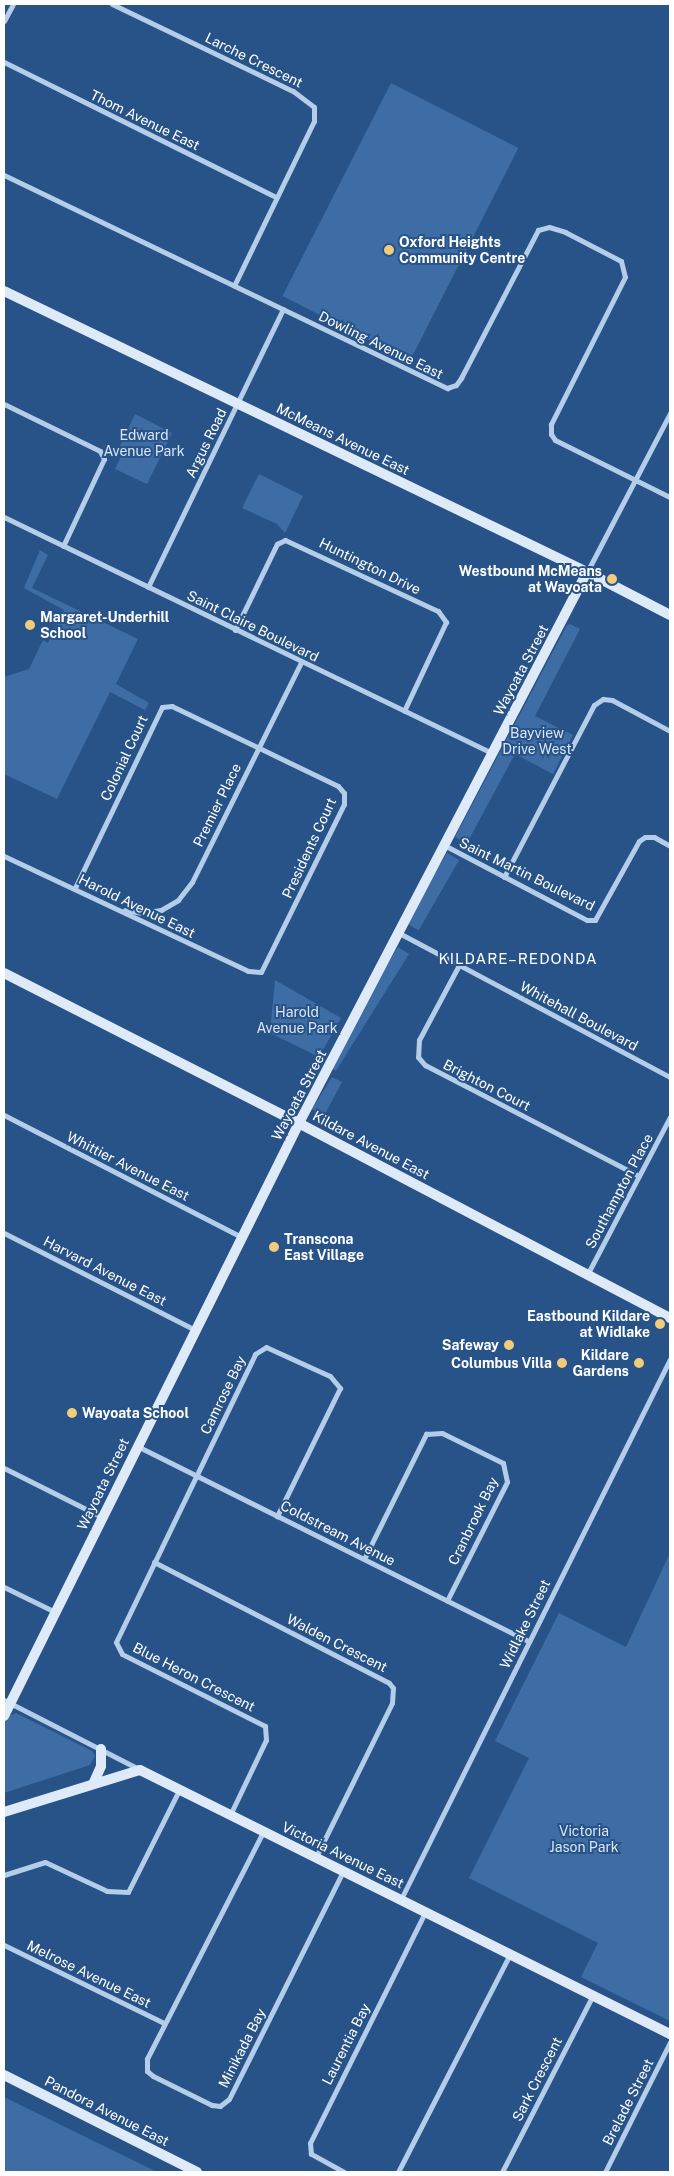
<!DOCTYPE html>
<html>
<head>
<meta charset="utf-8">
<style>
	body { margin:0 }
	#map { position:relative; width:674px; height:2176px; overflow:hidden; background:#285388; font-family:"Public Sans",sans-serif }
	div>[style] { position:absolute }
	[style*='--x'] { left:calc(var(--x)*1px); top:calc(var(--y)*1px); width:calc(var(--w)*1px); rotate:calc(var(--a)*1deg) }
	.green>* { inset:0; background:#3d6da4; transform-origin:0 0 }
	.street>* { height:5px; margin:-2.5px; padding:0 2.5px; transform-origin:2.5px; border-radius:2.5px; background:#b4cde8 }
	.secondary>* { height:10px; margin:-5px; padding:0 5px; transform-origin:5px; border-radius:5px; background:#deeaf7 }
	.dots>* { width:14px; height:14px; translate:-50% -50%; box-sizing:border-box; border:2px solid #285388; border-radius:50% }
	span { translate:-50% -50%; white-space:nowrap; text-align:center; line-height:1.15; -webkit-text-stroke:4px #285388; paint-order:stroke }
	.street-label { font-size:14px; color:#fff }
	.poi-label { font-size:14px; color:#fff; font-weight:700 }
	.left { translate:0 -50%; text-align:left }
	.right { translate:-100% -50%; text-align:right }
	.park-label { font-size:14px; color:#d8e6f7 }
	.neighbourhood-label { font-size:15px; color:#fff; letter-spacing:1px }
	.frame { position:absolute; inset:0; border:5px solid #fff; pointer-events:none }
</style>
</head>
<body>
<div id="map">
	<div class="green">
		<div style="left:391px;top:83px;width:143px;height:239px;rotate:27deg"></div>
		<div style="clip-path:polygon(135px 414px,172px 433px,147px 484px,115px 469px,124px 450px,119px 448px)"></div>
		<div style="clip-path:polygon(259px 474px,303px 496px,285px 533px,277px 524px,242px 508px)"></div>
		<div style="clip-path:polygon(40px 550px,48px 555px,32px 588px,138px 639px,116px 684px,149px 703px,145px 710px,110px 692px,57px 799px,4px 774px,4px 677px,29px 669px,43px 640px,48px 643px,64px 610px,24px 588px)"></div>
		<div style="clip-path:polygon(570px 624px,580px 629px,535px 716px,573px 735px,553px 774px,515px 754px,467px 843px,455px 837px,567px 625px)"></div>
		<div style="left:447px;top:853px;width:14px;height:81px;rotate:30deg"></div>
		<div style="left:398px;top:947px;width:13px;height:138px;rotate:32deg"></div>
		<div style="clip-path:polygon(275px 980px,341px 1018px,319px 1057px,270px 1033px)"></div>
		<div style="clip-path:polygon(332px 1077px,342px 1082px,324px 1116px,312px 1109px)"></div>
		<div style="clip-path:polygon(670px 1553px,670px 2021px,581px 1977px,598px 1943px,469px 1878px,529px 1758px,495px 1741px,559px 1613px,626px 1647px)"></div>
		<div style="clip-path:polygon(16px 1713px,92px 1751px,95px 1756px,90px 1765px,4px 1793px,4px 1725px,8px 1716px)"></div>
		<div style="clip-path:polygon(4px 2097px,157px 2172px,4px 2172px)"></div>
	</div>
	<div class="street">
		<div style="--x:112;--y:4;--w:201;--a:25.7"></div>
		<div style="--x:293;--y:91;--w:26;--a:37"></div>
		<div style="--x:314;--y:107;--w:14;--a:90"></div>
		<div style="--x:314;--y:121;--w:183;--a:115.9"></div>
		<div style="--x:4;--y:21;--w:19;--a:-62"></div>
		<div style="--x:4;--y:62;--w:304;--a:26.4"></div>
		<div style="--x:4;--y:175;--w:492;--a:25.7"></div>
		<div style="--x:447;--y:388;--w:9;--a:-18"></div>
		<div style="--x:456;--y:385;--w:9;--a:-54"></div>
		<div style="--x:461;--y:378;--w:167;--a:-62.5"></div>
		<div style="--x:538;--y:230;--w:11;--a:-15"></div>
		<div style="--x:549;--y:227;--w:17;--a:17"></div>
		<div style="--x:565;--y:232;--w:63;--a:27.4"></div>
		<div style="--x:621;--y:261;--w:16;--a:76"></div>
		<div style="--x:625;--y:277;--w:165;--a:116.7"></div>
		<div style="--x:551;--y:424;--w:10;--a:90"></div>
		<div style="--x:551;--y:434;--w:7;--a:56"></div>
		<div style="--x:555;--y:440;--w:128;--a:26.4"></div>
		<div style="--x:4;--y:404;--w:107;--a:26.1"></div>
		<div style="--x:100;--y:451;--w:9;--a:63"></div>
		<div style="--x:104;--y:459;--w:96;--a:115.2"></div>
		<div style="--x:4;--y:517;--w:542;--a:25.81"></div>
		<div style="--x:587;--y:572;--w:179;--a:-62.4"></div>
		<div style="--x:148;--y:587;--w:309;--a:-64.1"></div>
		<div style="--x:235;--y:630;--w:96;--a:-64"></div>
		<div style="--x:277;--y:544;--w:9;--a:-27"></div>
		<div style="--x:285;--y:540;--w:169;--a:24.9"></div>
		<div style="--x:438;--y:611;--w:14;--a:54"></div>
		<div style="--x:446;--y:622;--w:98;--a:115.3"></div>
		<div style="--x:444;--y:845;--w:161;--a:27.7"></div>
		<div style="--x:587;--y:920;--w:8;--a:0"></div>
		<div style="--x:595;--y:920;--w:90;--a:-60.9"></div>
		<div style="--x:639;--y:841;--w:7;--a:-34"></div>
		<div style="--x:645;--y:837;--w:9;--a:0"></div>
		<div style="--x:654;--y:837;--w:18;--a:29"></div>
		<div style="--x:4;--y:856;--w:270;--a:25.2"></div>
		<div style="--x:248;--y:971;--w:13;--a:4"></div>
		<div style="--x:261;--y:972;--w:187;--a:-63.7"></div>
		<div style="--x:344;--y:804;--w:11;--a:-90"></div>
		<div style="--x:344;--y:793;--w:9;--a:-131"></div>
		<div style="--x:338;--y:786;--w:184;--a:-154.3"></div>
		<div style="--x:172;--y:706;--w:10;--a:174"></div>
		<div style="--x:162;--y:707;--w:201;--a:115.7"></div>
		<div style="--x:504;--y:877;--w:194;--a:-62.4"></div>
		<div style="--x:594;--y:705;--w:11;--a:-34"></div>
		<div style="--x:603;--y:699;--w:9;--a:6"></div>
		<div style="--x:612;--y:700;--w:66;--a:28.1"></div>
		<div style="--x:125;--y:910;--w:17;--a:10"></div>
		<div style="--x:142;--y:913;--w:19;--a:-9"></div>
		<div style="--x:161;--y:910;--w:20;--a:-30"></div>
		<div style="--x:178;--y:900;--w:23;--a:-52"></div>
		<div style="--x:192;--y:882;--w:246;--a:-63.6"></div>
		<div style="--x:399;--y:933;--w:307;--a:28"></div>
		<div style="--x:459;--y:965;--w:85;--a:118.1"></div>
		<div style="--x:419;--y:1040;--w:17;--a:93"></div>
		<div style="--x:418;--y:1057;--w:11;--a:49"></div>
		<div style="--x:425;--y:1065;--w:241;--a:27.4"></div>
		<div style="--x:4;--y:1115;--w:267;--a:27.2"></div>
		<div style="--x:4;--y:1233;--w:214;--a:26.9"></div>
		<div style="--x:587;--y:1275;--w:178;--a:-62.3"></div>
		<div style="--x:137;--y:1446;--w:437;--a:26.5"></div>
		<div style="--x:4;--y:1468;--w:110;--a:26.6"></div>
		<div style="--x:364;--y:1559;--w:140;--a:-63.6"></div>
		<div style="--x:426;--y:1434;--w:16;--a:-4"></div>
		<div style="--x:442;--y:1433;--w:68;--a:26.2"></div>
		<div style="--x:503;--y:1463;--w:19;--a:78"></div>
		<div style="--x:507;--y:1482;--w:133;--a:116.8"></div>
		<div style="--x:154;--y:1562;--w:264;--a:27.2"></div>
		<div style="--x:389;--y:1683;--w:6;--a:51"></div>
		<div style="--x:393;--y:1688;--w:15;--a:94"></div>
		<div style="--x:392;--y:1703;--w:172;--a:116.3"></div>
		<div style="--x:4;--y:1587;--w:57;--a:26.1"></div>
		<div style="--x:4;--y:1700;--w:152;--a:27.1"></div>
		<div style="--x:230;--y:1815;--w:83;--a:-64.4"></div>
		<div style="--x:266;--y:1740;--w:14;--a:-94"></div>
		<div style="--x:265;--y:1726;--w:160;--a:-153.3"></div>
		<div style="--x:122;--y:1654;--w:13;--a:-117"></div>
		<div style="--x:116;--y:1642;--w:320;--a:-64.2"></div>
		<div style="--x:255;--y:1354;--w:13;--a:-32"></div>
		<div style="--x:266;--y:1347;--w:70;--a:24.4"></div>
		<div style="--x:330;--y:1376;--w:16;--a:50"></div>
		<div style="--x:340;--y:1388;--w:143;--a:116.2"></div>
		<div style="--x:263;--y:1832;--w:255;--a:117.1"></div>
		<div style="--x:147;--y:2059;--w:12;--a:90"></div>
		<div style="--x:147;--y:2071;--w:8;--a:40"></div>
		<div style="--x:153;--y:2076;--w:66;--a:26.2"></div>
		<div style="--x:212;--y:2105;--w:8;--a:7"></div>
		<div style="--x:220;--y:2106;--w:11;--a:-38"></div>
		<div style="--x:229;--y:2099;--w:255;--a:-63.4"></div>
		<div style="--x:4;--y:1875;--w:43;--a:-17.6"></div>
		<div style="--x:45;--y:1862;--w:68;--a:25.1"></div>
		<div style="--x:107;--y:1891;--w:21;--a:3"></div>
		<div style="--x:128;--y:1892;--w:114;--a:-63.4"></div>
		<div style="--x:401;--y:1899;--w:603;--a:-63.52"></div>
		<div style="--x:4;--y:1945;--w:178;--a:26"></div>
		<div style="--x:344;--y:2172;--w:38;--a:-151"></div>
		<div style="--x:311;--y:2154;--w:11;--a:-95"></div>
		<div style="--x:310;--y:2143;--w:258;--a:-63.5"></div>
		<div style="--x:398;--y:2172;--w:245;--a:-62.8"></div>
		<div style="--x:502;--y:2172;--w:199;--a:-62.8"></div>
		<div style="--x:605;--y:2172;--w:145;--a:-63.4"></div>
	</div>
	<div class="secondary">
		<div style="--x:4;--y:291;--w:647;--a:25.73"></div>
		<div style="--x:587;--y:572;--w:93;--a:27.4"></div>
		<div style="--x:4;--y:973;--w:320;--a:27"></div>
		<div style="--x:289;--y:1118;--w:430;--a:27.7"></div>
		<div style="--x:4;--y:1716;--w:662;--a:-63.55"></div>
		<div style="--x:299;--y:1123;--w:622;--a:-62.4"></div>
		<div style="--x:94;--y:1782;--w:17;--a:-66"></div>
		<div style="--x:101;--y:1766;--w:17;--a:-90"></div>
		<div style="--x:4;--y:1812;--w:142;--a:-17.2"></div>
		<div style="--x:140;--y:1770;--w:592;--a:26.48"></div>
		<div style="--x:4;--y:2075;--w:216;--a:26.7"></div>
	</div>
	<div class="dots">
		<div style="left:389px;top:250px;background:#f0cc7b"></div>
		<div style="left:612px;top:579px;background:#f0cc7b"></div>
		<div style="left:30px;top:625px;background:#f0cc7b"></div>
		<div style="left:274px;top:1247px;background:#f0cc7b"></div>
		<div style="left:660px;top:1324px;background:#f0cc7b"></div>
		<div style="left:509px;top:1345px;background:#f0cc7b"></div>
		<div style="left:562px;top:1363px;background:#f0cc7b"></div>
		<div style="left:639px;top:1363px;background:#f0cc7b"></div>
		<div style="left:72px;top:1413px;background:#f0cc7b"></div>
	</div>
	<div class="street-label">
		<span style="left:254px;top:60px;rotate:26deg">Larche Crescent</span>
		<span style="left:145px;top:120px;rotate:26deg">Thom Avenue East</span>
		<span style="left:381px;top:345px;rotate:26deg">Dowling Avenue East</span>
		<span style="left:343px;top:439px;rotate:26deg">McMeans Avenue East</span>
		<span style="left:206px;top:443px;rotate:-64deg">Argus Road</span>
		<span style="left:370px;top:566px;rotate:26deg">Huntington Drive</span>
		<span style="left:253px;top:626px;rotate:26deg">Saint Claire Boulevard</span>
		<span style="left:521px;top:670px;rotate:-62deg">Wayoata Street</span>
		<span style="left:124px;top:758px;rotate:-65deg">Colonial Court</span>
		<span style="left:217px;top:805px;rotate:-64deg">Premier Place</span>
		<span style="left:309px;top:848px;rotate:-65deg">Presidents Court</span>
		<span style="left:527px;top:874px;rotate:26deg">Saint Martin Boulevard</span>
		<span style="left:137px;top:906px;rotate:26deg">Harold Avenue East</span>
		<span style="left:579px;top:1016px;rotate:28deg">Whitehall Boulevard</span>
		<span style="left:487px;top:1085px;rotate:27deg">Brighton Court</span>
		<span style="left:299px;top:1095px;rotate:-62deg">Wayoata Street</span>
		<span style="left:371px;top:1145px;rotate:28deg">Kildare Avenue East</span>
		<span style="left:128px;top:1166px;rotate:27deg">Whittier Avenue East</span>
		<span style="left:619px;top:1191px;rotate:-62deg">Southampton Place</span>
		<span style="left:105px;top:1271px;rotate:27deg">Harvard Avenue East</span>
		<span style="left:223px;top:1395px;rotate:-64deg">Camrose Bay</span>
		<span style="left:103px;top:1484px;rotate:-64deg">Wayoata Street</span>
		<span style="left:473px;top:1521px;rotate:-64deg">Cranbrook Bay</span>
		<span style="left:338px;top:1533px;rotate:27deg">Coldstream Avenue</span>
		<span style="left:525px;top:1624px;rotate:-64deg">Widlake Street</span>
		<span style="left:337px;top:1643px;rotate:27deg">Walden Crescent</span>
		<span style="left:194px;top:1677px;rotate:27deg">Blue Heron Crescent</span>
		<span style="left:343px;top:1855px;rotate:26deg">Victoria Avenue East</span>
		<span style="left:89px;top:1974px;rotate:26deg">Melrose Avenue East</span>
		<span style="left:346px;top:2044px;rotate:-63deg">Laurentia Bay</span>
		<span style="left:242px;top:2048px;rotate:-63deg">Minikada Bay</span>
		<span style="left:537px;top:2079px;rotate:-63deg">Sark Crescent</span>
		<span style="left:628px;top:2102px;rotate:-63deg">Brelade Street</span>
		<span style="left:107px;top:2111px;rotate:27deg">Pandora Avenue East</span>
	</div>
	<div class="poi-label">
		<span class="left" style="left:399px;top:250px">Oxford Heights<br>Community Centre</span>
		<span class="right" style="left:602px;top:579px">Westbound McMeans<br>at Wayoata</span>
		<span class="left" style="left:40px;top:625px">Margaret-Underhill<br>School</span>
		<span class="left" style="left:284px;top:1247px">Transcona<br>East Village</span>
		<span class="right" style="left:650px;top:1324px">Eastbound Kildare<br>at Widlake</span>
		<span class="right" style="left:499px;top:1345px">Safeway</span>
		<span class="right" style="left:629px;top:1363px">Kildare<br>Gardens</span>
		<span class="right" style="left:552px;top:1363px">Columbus Villa</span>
		<span class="left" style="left:82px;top:1413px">Wayoata School</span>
	</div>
	<div class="park-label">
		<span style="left:144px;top:443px">Edward<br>Avenue Park</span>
		<span style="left:537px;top:741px">Bayview<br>Drive West</span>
		<span style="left:297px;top:1020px">Harold<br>Avenue Park</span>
		<span style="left:584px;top:1839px">Victoria<br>Jason Park</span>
	</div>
	<div class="neighbourhood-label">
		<span style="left:518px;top:959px">KILDARE–REDONDA</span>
	</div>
	<div class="frame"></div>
</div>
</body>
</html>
